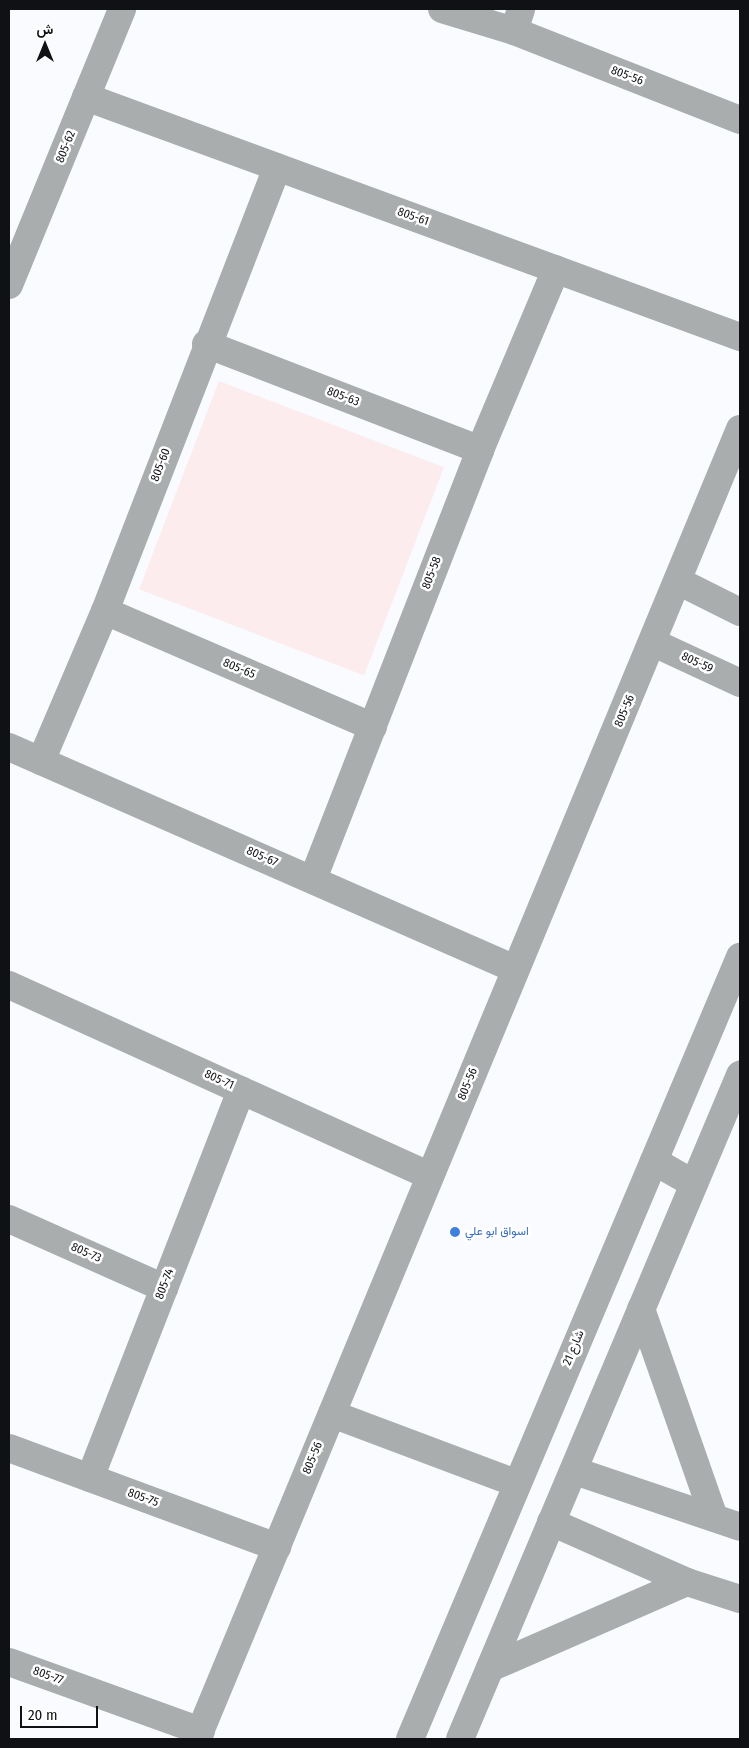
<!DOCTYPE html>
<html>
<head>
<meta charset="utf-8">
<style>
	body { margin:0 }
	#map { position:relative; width:749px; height:1748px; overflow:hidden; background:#f9fbff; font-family:"Fira Sans Condensed",Vazirmatn,sans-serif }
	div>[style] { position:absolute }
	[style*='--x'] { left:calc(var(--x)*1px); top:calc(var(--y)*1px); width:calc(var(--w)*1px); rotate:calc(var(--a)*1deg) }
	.education>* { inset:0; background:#fcecee; transform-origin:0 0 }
	.street>* { height:28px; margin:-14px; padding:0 14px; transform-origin:14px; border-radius:14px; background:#a9adad }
	.dots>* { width:14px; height:14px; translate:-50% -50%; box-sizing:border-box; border:2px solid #fff; border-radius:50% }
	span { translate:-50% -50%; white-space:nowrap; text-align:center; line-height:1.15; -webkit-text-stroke:5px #fff; paint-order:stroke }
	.street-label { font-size:12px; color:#101114 }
	.shop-label { font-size:12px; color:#366cbe }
	.left { translate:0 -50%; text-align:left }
	.frame { position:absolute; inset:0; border:10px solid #101114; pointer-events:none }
	.north { position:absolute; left:20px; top:20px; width:50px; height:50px; -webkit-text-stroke:4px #fff; paint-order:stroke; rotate:0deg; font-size:14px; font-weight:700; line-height:20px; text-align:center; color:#101114 }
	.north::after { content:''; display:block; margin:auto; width:18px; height:22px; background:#101114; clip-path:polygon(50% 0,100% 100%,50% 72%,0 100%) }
	.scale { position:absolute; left:20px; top:1706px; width:78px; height:22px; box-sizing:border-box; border:2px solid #101114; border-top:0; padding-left:6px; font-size:15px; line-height:18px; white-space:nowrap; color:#101114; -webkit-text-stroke:4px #fff; paint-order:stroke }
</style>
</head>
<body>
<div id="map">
	<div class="education">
		<div style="left:219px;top:381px;width:241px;height:223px;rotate:21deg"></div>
	</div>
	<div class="street">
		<div style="--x:442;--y:9;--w:75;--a:17"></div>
		<div style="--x:514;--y:31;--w:243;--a:21.5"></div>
		<div style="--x:514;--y:31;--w:23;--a:-72"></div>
		<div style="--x:86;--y:97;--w:697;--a:20.15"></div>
		<div style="--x:9;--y:285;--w:298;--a:-67.7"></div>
		<div style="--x:206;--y:344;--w:294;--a:21.1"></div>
		<div style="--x:680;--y:582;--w:67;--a:26.6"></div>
		<div style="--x:105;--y:611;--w:292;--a:23.4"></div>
		<div style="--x:654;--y:643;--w:95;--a:24.9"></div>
		<div style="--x:9;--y:747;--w:553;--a:23.69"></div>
		<div style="--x:41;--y:761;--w:163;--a:-66.9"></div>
		<div style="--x:105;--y:611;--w:476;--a:-68.8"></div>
		<div style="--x:313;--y:879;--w:460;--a:-68.7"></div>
		<div style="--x:480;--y:450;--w:196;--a:-67.2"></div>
		<div style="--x:9;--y:985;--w:462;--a:24.4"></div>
		<div style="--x:654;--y:1161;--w:46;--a:29.9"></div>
		<div style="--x:9;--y:1219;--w:170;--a:24"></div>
		<div style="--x:641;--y:1309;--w:221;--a:70.7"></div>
		<div style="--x:332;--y:1414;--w:197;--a:20.6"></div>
		<div style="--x:9;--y:1448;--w:286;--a:20.3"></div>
		<div style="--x:575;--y:1471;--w:174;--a:18.7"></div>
		<div style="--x:90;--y:1478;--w:416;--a:-68.7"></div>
		<div style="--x:551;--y:1522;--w:149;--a:23.8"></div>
		<div style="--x:687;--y:1582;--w:56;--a:17.8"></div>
		<div style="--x:9;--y:1662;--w:204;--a:19.8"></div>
		<div style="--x:490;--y:1668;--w:215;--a:-23.6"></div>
		<div style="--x:197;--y:1739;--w:1418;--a:-67.49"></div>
		<div style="--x:410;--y:1739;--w:849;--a:-67.12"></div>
		<div style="--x:460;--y:1739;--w:721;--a:-67.14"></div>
	</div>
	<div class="dots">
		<div style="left:455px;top:1232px;background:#3f7fe0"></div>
	</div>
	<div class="street-label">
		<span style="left:627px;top:76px;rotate:21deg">805-56</span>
		<span style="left:66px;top:147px;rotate:-68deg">805-62</span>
		<span style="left:413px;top:217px;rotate:20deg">805-61</span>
		<span style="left:343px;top:397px;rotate:21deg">805-63</span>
		<span style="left:161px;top:465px;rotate:-69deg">805-60</span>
		<span style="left:432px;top:573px;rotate:-69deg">805-58</span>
		<span style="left:697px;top:663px;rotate:25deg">805-59</span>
		<span style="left:239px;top:669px;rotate:23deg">805-65</span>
		<span style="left:625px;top:711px;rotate:-67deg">805-56</span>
		<span style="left:262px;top:857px;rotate:24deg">805-67</span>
		<span style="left:219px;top:1080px;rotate:24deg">805-71</span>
		<span style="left:468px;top:1084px;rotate:-68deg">805-56</span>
		<span style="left:86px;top:1253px;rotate:24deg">805-73</span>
		<span style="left:165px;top:1284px;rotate:-69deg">805-74</span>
		<span style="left:574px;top:1348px;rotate:-67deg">شارع 21</span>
		<span style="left:313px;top:1458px;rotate:-68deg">805-56</span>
		<span style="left:143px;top:1498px;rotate:20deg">805-75</span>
		<span style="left:48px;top:1676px;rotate:20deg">805-77</span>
	</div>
	<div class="shop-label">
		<span class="left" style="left:465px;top:1232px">اسواق ابو علي</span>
	</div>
	<div class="frame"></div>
	<div class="north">ش</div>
	<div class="scale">20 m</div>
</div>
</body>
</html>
